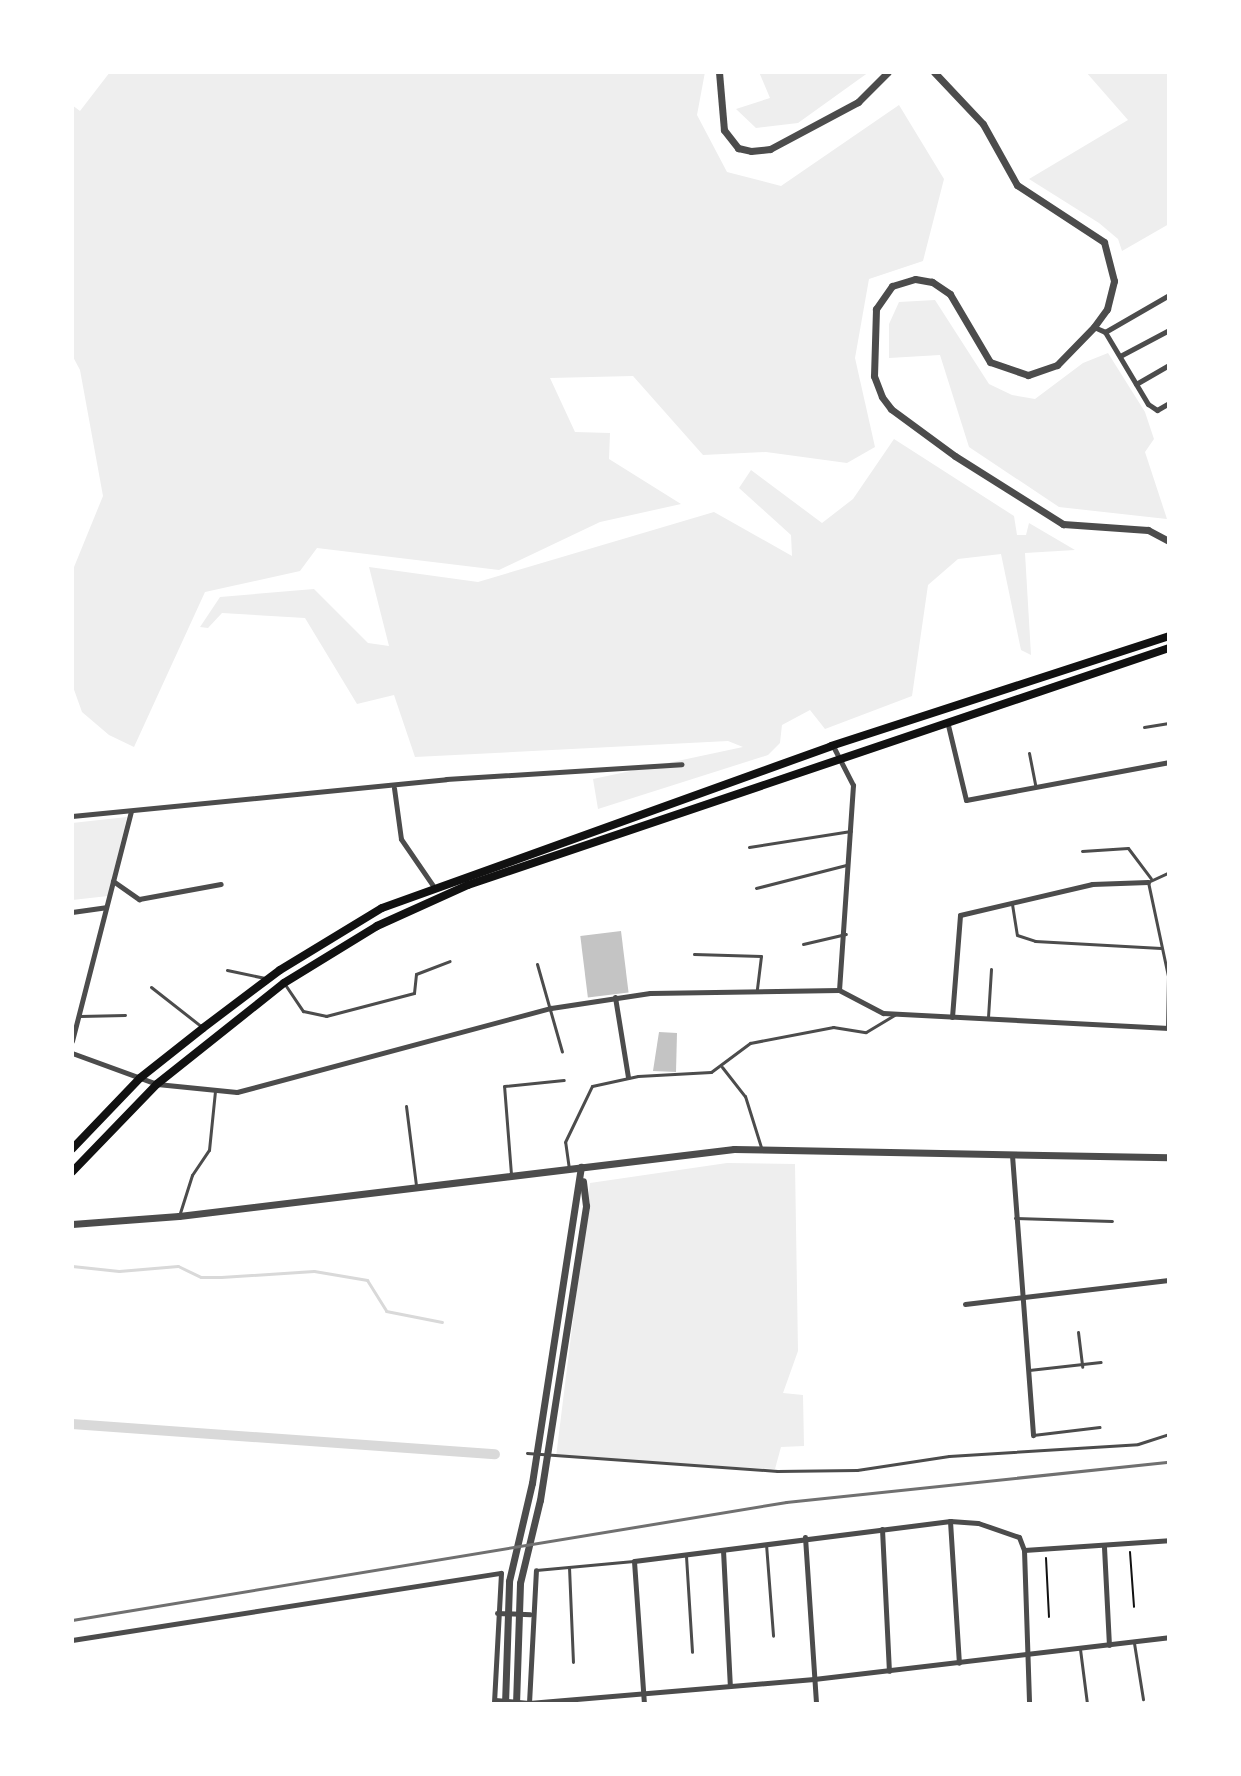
<!DOCTYPE html>
<html>
<head>
<meta charset="utf-8">
<style>
	body { margin:0 }
	#map { position:relative; width:1241px; height:1776px; overflow:hidden; background:#fff; font-family:Literata,serif }
	div>[style] { position:absolute }
	[style*='--x'] { left:calc(var(--x)*1px); top:calc(var(--y)*1px); width:calc(var(--w)*1px); rotate:calc(var(--a)*1deg) }
	.green>* { inset:0; background:#eee }
	.stream>* { height:3px; margin:-1.5px; padding:0 1.5px; transform-origin:1.5px; border-radius:1.5px; background:#d9d9d9 }
	.canal>* { height:10px; margin:-5px; padding:0 5px; transform-origin:5px; border-radius:5px; background:#d9d9d9 }
	.building>* { inset:0; background:#c4c4c4; transform-origin:0 0 }
	.path>* { height:2px; margin:-1px; padding:0 1px; transform-origin:1px; border-radius:1px; background:#111 }
	.service>* { height:3px; margin:-1.5px; padding:0 1.5px; transform-origin:1.5px; border-radius:1.5px; background:#4c4c4c }
	.minor>* { height:5px; margin:-2.5px; padding:0 2.5px; transform-origin:2.5px; border-radius:2.5px; background:#4c4c4c }
	.tertiary>* { height:7px; margin:-3.5px; padding:0 3.5px; transform-origin:3.5px; border-radius:3.5px; background:#4c4c4c }
	.primary>* { height:8px; margin:-4px; padding:0 4px; transform-origin:4px; border-radius:4px; background:#111 }
	.rail>* { height:3px; margin:-1.5px; padding:0 1.5px; transform-origin:1.5px; border-radius:1.5px; background:#707070 }
	span { translate:-50% -50%; white-space:nowrap; text-align:center; line-height:1.15; -webkit-text-stroke:8px #fff; paint-order:stroke }
	.frame { position:absolute; inset:0; border:74px solid #fff; pointer-events:none }
</style>
</head>
<body>
<div id="map">
	<div class="green">
		<div style="clip-path:polygon(110px 72px,705px 72px,697px 115px,727px 172px,781px 186px,899px 105px,944px 179px,923px 261px,869px 279px,855px 358px,875px 447px,847px 463px,766px 452px,703px 455px,633px 376px,550px 378px,575px 432px,610px 433px,609px 459px,681px 504px,600px 522px,499px 570px,317px 548px,300px 571px,205px 592px,134px 747px,109px 735px,82px 712px,72px 684px,72px 572px,103px 496px,80px 370px,72px 355px,72px 105px,80px 111px)"></div>
		<div style="clip-path:polygon(759px 72px,869px 72px,798px 123px,756px 128px,736px 109px,770px 98px)"></div>
		<div style="clip-path:polygon(1086px 72px,1169px 72px,1169px 224px,1122px 251px,1118px 239px,1099px 223px,1029px 179px,1128px 120px)"></div>
		<div style="clip-path:polygon(935px 300px,989px 384px,1012px 395px,1035px 399px,1083px 363px,1108px 353px,1145px 412px,1154px 439px,1145px 452px,1167px 519px,1059px 507px,969px 447px,940px 355px,889px 358px,889px 324px,899px 302px)"></div>
		<div style="clip-path:polygon(894px 439px,1014px 516px,1017px 535px,1026px 535px,1029px 523px,1075px 550px,1025px 553px,1031px 655px,1021px 650px,1001px 554px,958px 559px,928px 585px,912px 696px,825px 729px,810px 710px,782px 725px,780px 743px,768px 755px,598px 809px,593px 779px,743px 747px,728px 741px,415px 757px,394px 695px,357px 704px,305px 618px,222px 613px,208px 628px,200px 627px,220px 597px,314px 589px,368px 643px,389px 646px,369px 567px,478px 582px,714px 512px,792px 556px,791px 535px,739px 488px,751px 470px,822px 523px,853px 499px)"></div>
		<div style="clip-path:polygon(127px 817px,108px 896px,72px 900px,72px 823px)"></div>
		<div style="clip-path:polygon(727px 1163px,795px 1164px,798px 1351px,783px 1393px,803px 1395px,804px 1446px,781px 1447px,775px 1469px,556px 1457px,590px 1183px)"></div>
	</div>
	<div class="stream">
		<div style="--x:72;--y:1266;--w:47;--a:6.1"></div>
		<div style="--x:119;--y:1271;--w:59;--a:-4.8"></div>
		<div style="--x:178;--y:1266;--w:25;--a:26"></div>
		<div style="--x:201;--y:1277;--w:20;--a:0"></div>
		<div style="--x:221;--y:1277;--w:93;--a:-3.7"></div>
		<div style="--x:314;--y:1271;--w:54;--a:9.6"></div>
		<div style="--x:367;--y:1280;--w:36;--a:58"></div>
		<div style="--x:386;--y:1311;--w:57;--a:11.1"></div>
	</div>
	<div class="canal">
		<div style="--x:72;--y:1424;--w:424;--a:4.1"></div>
	</div>
	<div class="building">
		<div style="left:621px;top:931px;width:62px;height:41px;rotate:83deg"></div>
		<div style="clip-path:polygon(659px 1032px,677px 1033px,676px 1072px,653px 1071px)"></div>
	</div>
	<div class="path">
		<div style="--x:1130;--y:1552;--w:55;--a:85.8"></div>
		<div style="--x:1046;--y:1558;--w:59;--a:87.1"></div>
	</div>
	<div class="service">
		<div style="--x:1144;--y:727;--w:25;--a:-9"></div>
		<div style="--x:1029;--y:753;--w:33;--a:79"></div>
		<div style="--x:749;--y:847;--w:103;--a:-8.9"></div>
		<div style="--x:1082;--y:851;--w:46;--a:-3.7"></div>
		<div style="--x:1128;--y:848;--w:38;--a:53"></div>
		<div style="--x:756;--y:888;--w:93;--a:-14.3"></div>
		<div style="--x:1012;--y:904;--w:31;--a:81"></div>
		<div style="--x:1017;--y:935;--w:19;--a:18"></div>
		<div style="--x:1035;--y:941;--w:126;--a:3.2"></div>
		<div style="--x:803;--y:944;--w:44;--a:-13.1"></div>
		<div style="--x:694;--y:954;--w:67;--a:1.7"></div>
		<div style="--x:761;--y:956;--w:34;--a:97"></div>
		<div style="--x:537;--y:964;--w:91;--a:74.1"></div>
		<div style="--x:227;--y:970;--w:40;--a:12"></div>
		<div style="--x:284;--y:983;--w:34;--a:56"></div>
		<div style="--x:303;--y:1011;--w:24;--a:12"></div>
		<div style="--x:326;--y:1016;--w:91;--a:-14.6"></div>
		<div style="--x:414;--y:993;--w:19;--a:-84"></div>
		<div style="--x:416;--y:974;--w:36;--a:-21"></div>
		<div style="--x:151;--y:987;--w:65;--a:38.1"></div>
		<div style="--x:80;--y:1016;--w:45;--a:-1.3"></div>
		<div style="--x:988;--y:1017;--w:48;--a:-86.4"></div>
		<div style="--x:1167;--y:1028;--w:52;--a:-88.9"></div>
		<div style="--x:1168;--y:976;--w:96;--a:-102"></div>
		<div style="--x:1148;--y:882;--w:23;--a:-25"></div>
		<div style="--x:722;--y:1067;--w:37;--a:52"></div>
		<div style="--x:745;--y:1096;--w:53;--a:72.6"></div>
		<div style="--x:406;--y:1106;--w:80;--a:82.8"></div>
		<div style="--x:569;--y:1169;--w:27;--a:-98"></div>
		<div style="--x:565;--y:1142;--w:62;--a:-64.3"></div>
		<div style="--x:592;--y:1086;--w:47;--a:-12.3"></div>
		<div style="--x:638;--y:1076;--w:73;--a:-3.1"></div>
		<div style="--x:711;--y:1072;--w:49;--a:-36.6"></div>
		<div style="--x:750;--y:1043;--w:85;--a:-10.9"></div>
		<div style="--x:833;--y:1027;--w:33;--a:9"></div>
		<div style="--x:866;--y:1032;--w:35;--a:-31"></div>
		<div style="--x:511;--y:1174;--w:88;--a:-94.5"></div>
		<div style="--x:504;--y:1086;--w:60;--a:-5.7"></div>
		<div style="--x:179;--y:1216;--w:43;--a:-72.4"></div>
		<div style="--x:192;--y:1175;--w:30;--a:-56"></div>
		<div style="--x:209;--y:1150;--w:59;--a:-84.2"></div>
		<div style="--x:1015;--y:1218;--w:97;--a:1.8"></div>
		<div style="--x:1078;--y:1332;--w:35;--a:83"></div>
		<div style="--x:1029;--y:1370;--w:72;--a:-6.3"></div>
		<div style="--x:1033;--y:1435;--w:67;--a:-6.8"></div>
		<div style="--x:527;--y:1453;--w:251;--a:4.1"></div>
		<div style="--x:777;--y:1471;--w:80;--a:-0.7"></div>
		<div style="--x:857;--y:1470;--w:93;--a:-8.7"></div>
		<div style="--x:949;--y:1456;--w:189;--a:-3.6"></div>
		<div style="--x:1138;--y:1444;--w:33;--a:-18"></div>
		<div style="--x:766;--y:1544;--w:92;--a:85.6"></div>
		<div style="--x:686;--y:1556;--w:96;--a:86.4"></div>
		<div style="--x:569;--y:1567;--w:95;--a:87.6"></div>
		<div style="--x:536;--y:1570;--w:98;--a:-5.2"></div>
		<div style="--x:1134;--y:1643;--w:57;--a:80.9"></div>
		<div style="--x:1080;--y:1649;--w:55;--a:82.7"></div>
		<div style="--x:968;--y:1703;--w:1;--a:90"></div>
	</div>
	<div class="minor">
		<div style="--x:1094;--y:327;--w:12;--a:24"></div>
		<div style="--x:1105;--y:332;--w:84;--a:59.2"></div>
		<div style="--x:1148;--y:404;--w:11;--a:34"></div>
		<div style="--x:1157;--y:410;--w:14;--a:-30"></div>
		<div style="--x:1105;--y:332;--w:74;--a:-30"></div>
		<div style="--x:1120;--y:356;--w:55;--a:-28"></div>
		<div style="--x:1136;--y:384;--w:38;--a:-30"></div>
		<div style="--x:948;--y:725;--w:77;--a:76.5"></div>
		<div style="--x:966;--y:800;--w:207;--a:-10.6"></div>
		<div style="--x:833;--y:746;--w:44;--a:62.9"></div>
		<div style="--x:853;--y:785;--w:205;--a:93.9"></div>
		<div style="--x:394;--y:788;--w:51;--a:82.2"></div>
		<div style="--x:401;--y:839;--w:58;--a:55.5"></div>
		<div style="--x:72;--y:816;--w:376;--a:-5.6"></div>
		<div style="--x:446;--y:779;--w:236;--a:-3.6"></div>
		<div style="--x:113;--y:881;--w:32;--a:35"></div>
		<div style="--x:139;--y:899;--w:83;--a:-10.4"></div>
		<div style="--x:72;--y:912;--w:34;--a:-8"></div>
		<div style="--x:615;--y:997;--w:81;--a:80.8"></div>
		<div style="--x:952;--y:1017;--w:102;--a:-85.5"></div>
		<div style="--x:960;--y:915;--w:136;--a:-13.2"></div>
		<div style="--x:1092;--y:884;--w:56;--a:-2"></div>
		<div style="--x:72;--y:1041;--w:237;--a:-75.6"></div>
		<div style="--x:72;--y:1053;--w:90;--a:20"></div>
		<div style="--x:157;--y:1084;--w:80;--a:5.7"></div>
		<div style="--x:237;--y:1092;--w:325;--a:-15"></div>
		<div style="--x:551;--y:1008;--w:100;--a:-8.6"></div>
		<div style="--x:650;--y:993;--w:189;--a:-0.9"></div>
		<div style="--x:839;--y:990;--w:50;--a:27.6"></div>
		<div style="--x:883;--y:1013;--w:286;--a:3"></div>
		<div style="--x:1012;--y:1155;--w:281;--a:85.7"></div>
		<div style="--x:965;--y:1304;--w:205;--a:-6.7"></div>
		<div style="--x:950;--y:1521;--w:142;--a:86.4"></div>
		<div style="--x:882;--y:1529;--w:142;--a:87.2"></div>
		<div style="--x:805;--y:1537;--w:167;--a:86.2"></div>
		<div style="--x:1104;--y:1547;--w:98;--a:87.1"></div>
		<div style="--x:723;--y:1550;--w:136;--a:87.1"></div>
		<div style="--x:1024;--y:1550;--w:145;--a:-3.9"></div>
		<div style="--x:497;--y:1613;--w:33;--a:2"></div>
		<div style="--x:72;--y:1640;--w:434;--a:-8.9"></div>
		<div style="--x:501;--y:1573;--w:131;--a:93.1"></div>
		<div style="--x:495;--y:1700;--w:34;--a:5"></div>
		<div style="--x:529;--y:1703;--w:286;--a:-4.8"></div>
		<div style="--x:814;--y:1679;--w:357;--a:-6.7"></div>
		<div style="--x:529;--y:1703;--w:133;--a:-87"></div>
		<div style="--x:644;--y:1704;--w:143;--a:-94"></div>
		<div style="--x:634;--y:1561;--w:319;--a:-7.2"></div>
		<div style="--x:950;--y:1521;--w:28;--a:4"></div>
		<div style="--x:978;--y:1523;--w:43;--a:18.9"></div>
		<div style="--x:1019;--y:1537;--w:14;--a:69"></div>
		<div style="--x:1024;--y:1550;--w:154;--a:88.1"></div>
	</div>
	<div class="tertiary">
		<div style="--x:719;--y:72;--w:58;--a:85.1"></div>
		<div style="--x:724;--y:130;--w:23;--a:52"></div>
		<div style="--x:738;--y:148;--w:13;--a:13"></div>
		<div style="--x:751;--y:151;--w:19;--a:-6"></div>
		<div style="--x:770;--y:149;--w:100;--a:-28.1"></div>
		<div style="--x:858;--y:102;--w:42;--a:-45"></div>
		<div style="--x:934;--y:72;--w:71;--a:46.7"></div>
		<div style="--x:983;--y:124;--w:70;--a:60.9"></div>
		<div style="--x:1017;--y:185;--w:104;--a:33.2"></div>
		<div style="--x:1104;--y:242;--w:40;--a:75.6"></div>
		<div style="--x:1114;--y:281;--w:29;--a:104"></div>
		<div style="--x:1107;--y:309;--w:22;--a:126"></div>
		<div style="--x:1094;--y:327;--w:53;--a:134.2"></div>
		<div style="--x:1057;--y:365;--w:31;--a:161"></div>
		<div style="--x:1028;--y:375;--w:40;--a:-161.1"></div>
		<div style="--x:990;--y:362;--w:79;--a:-120.5"></div>
		<div style="--x:950;--y:294;--w:22;--a:-146"></div>
		<div style="--x:932;--y:282;--w:17;--a:-170"></div>
		<div style="--x:915;--y:279;--w:24;--a:163"></div>
		<div style="--x:892;--y:286;--w:28;--a:125"></div>
		<div style="--x:876;--y:309;--w:67;--a:91.7"></div>
		<div style="--x:874;--y:376;--w:22;--a:69"></div>
		<div style="--x:882;--y:397;--w:15;--a:53"></div>
		<div style="--x:891;--y:409;--w:79;--a:36.3"></div>
		<div style="--x:955;--y:456;--w:128;--a:32.2"></div>
		<div style="--x:1063;--y:524;--w:85;--a:4"></div>
		<div style="--x:1148;--y:530;--w:24;--a:28"></div>
		<div style="--x:72;--y:1224;--w:107;--a:-4.3"></div>
		<div style="--x:179;--y:1216;--w:559;--a:-6.88"></div>
		<div style="--x:734;--y:1149;--w:435;--a:1.1"></div>
		<div style="--x:505;--y:1704;--w:123;--a:-88.1"></div>
		<div style="--x:509;--y:1581;--w:101;--a:-76.8"></div>
		<div style="--x:532;--y:1483;--w:320;--a:-81.2"></div>
		<div style="--x:516;--y:1704;--w:121;--a:-88.1"></div>
		<div style="--x:520;--y:1583;--w:85;--a:-76.5"></div>
		<div style="--x:540;--y:1500;--w:298;--a:-81.1"></div>
		<div style="--x:586;--y:1206;--w:25;--a:-97"></div>
	</div>
	<div class="primary">
		<div style="--x:72;--y:1149;--w:98;--a:-46.2"></div>
		<div style="--x:140;--y:1078;--w:80;--a:-38.4"></div>
		<div style="--x:203;--y:1028;--w:96;--a:-37"></div>
		<div style="--x:280;--y:970;--w:119;--a:-31.3"></div>
		<div style="--x:382;--y:908;--w:477;--a:-19.8"></div>
		<div style="--x:831;--y:746;--w:355;--a:-18"></div>
		<div style="--x:72;--y:1172;--w:122;--a:-46"></div>
		<div style="--x:157;--y:1084;--w:162;--a:-38.5"></div>
		<div style="--x:284;--y:983;--w:109;--a:-31.5"></div>
		<div style="--x:377;--y:926;--w:100;--a:-24.3"></div>
		<div style="--x:468;--y:885;--w:740;--a:-18.68"></div>
	</div>
	<div class="rail">
		<div style="--x:72;--y:1620;--w:724;--a:-9.38"></div>
		<div style="--x:786;--y:1502;--w:385;--a:-6"></div>
	</div>
	<div class="frame"></div>
</div>
</body>
</html>
